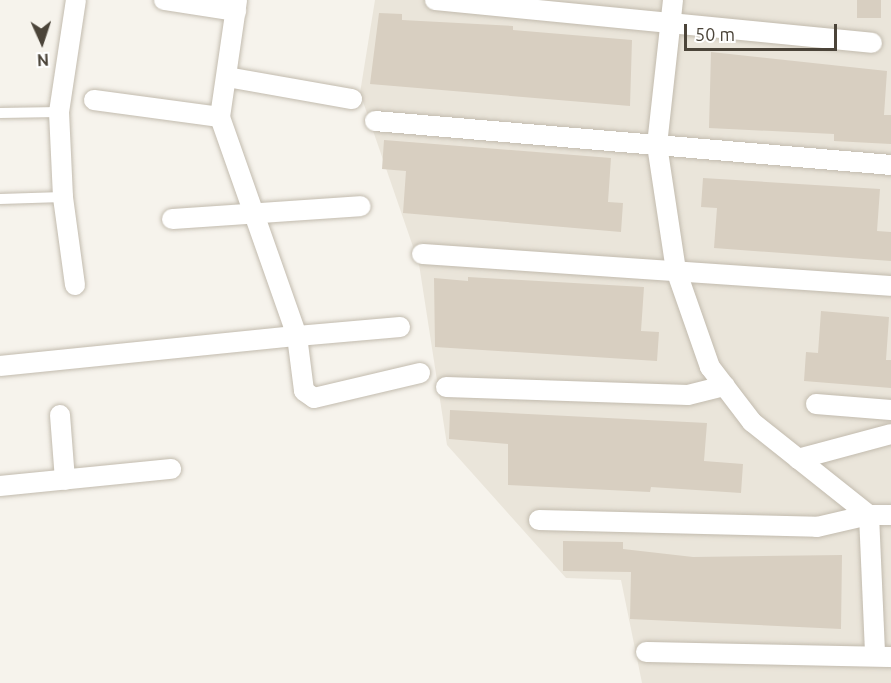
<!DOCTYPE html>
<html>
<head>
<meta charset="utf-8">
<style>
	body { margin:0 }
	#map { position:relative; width:891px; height:683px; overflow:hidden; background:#f6f3ec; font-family:Ubuntu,sans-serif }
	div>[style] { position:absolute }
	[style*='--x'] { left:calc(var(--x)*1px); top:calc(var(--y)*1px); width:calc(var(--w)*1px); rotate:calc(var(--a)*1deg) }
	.residential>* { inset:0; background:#eae5da }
	.building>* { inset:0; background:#d8cfc1; transform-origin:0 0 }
	.roads { filter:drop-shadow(0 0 2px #c2bbae) drop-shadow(0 0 2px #c2bbae) }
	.lane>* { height:10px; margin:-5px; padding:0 5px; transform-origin:5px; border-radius:5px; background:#fff }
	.street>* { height:20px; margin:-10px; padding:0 10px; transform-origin:10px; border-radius:10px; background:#fff }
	span { translate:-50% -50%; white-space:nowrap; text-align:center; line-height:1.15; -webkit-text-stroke:4.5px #fff; paint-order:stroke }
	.north { position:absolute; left:12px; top:12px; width:60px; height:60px; -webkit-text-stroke:4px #fff; paint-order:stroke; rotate:177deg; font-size:16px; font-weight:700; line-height:24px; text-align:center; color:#4b4439 }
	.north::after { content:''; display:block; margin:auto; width:21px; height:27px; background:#4b4439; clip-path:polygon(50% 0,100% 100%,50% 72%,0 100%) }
	.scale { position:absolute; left:684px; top:24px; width:153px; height:27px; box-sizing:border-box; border:3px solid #4b4439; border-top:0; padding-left:8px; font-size:18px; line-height:21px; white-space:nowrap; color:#4b4439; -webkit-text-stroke:4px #fff; paint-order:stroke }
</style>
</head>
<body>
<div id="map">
	<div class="residential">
		<div style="clip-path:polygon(375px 0,891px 0,891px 683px,642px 683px,621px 580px,566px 578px,447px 445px,419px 264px,360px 93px)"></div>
	</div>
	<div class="building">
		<div style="left:857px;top:0;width:24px;height:18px"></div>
		<div style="clip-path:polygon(379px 13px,402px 14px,402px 20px,513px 26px,513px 30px,632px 40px,630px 106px,370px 84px)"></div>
		<div style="clip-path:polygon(711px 52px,887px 71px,884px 115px,891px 115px,891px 144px,834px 141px,834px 134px,709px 128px)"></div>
		<div style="clip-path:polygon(384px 140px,611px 158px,608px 202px,623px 203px,621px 232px,403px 213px,406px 171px,382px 169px)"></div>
		<div style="clip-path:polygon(703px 178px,880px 189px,877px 231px,891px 232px,891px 261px,714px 248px,717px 208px,701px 207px)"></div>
		<div style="clip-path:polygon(468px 277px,644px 287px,641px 331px,659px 332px,657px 361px,435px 347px,434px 278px,468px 281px)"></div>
		<div style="clip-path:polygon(821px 311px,889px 317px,886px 360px,891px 360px,891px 388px,804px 381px,806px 352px,818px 353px)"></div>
		<div style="clip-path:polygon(450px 410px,707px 423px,704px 461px,743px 464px,741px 493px,651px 487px,650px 492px,508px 485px,508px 444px,449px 439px)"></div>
		<div style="clip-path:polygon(563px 541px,623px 542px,623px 549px,693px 557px,842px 555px,841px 629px,630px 619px,631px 572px,563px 571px)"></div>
	</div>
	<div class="roads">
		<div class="lane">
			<div style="--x:0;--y:113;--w:59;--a:-1"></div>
			<div style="--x:0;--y:199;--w:63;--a:-1.8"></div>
		</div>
		<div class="street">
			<div style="--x:164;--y:0;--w:73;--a:8.7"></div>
			<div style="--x:435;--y:0;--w:439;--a:5.6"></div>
			<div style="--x:673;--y:0;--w:146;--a:96.3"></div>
			<div style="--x:657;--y:145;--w:126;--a:81.4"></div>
			<div style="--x:676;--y:270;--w:103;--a:70.7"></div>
			<div style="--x:710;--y:367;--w:69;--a:52.6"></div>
			<div style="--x:752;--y:422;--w:149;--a:38.5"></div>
			<div style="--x:869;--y:515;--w:22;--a:0"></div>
			<div style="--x:227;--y:77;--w:127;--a:10"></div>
			<div style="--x:94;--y:100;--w:127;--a:7.7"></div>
			<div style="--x:375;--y:121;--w:518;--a:4.87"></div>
			<div style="--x:172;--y:219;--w:189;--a:-3.9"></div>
			<div style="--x:422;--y:254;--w:470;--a:3.9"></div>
			<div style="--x:75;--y:285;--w:89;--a:-97.8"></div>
			<div style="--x:63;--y:197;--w:85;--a:-92.7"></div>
			<div style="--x:59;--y:112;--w:113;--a:-81.4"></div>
			<div style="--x:400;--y:327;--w:103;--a:175"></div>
			<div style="--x:297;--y:336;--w:55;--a:82.7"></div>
			<div style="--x:304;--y:391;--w:12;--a:35"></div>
			<div style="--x:314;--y:398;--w:109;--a:-13.3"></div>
			<div style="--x:0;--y:366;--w:299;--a:-5.8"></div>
			<div style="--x:297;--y:336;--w:232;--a:-109.4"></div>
			<div style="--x:220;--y:117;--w:118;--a:-81.7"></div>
			<div style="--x:446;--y:387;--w:242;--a:1.9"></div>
			<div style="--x:688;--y:395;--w:38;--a:-14"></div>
			<div style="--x:816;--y:404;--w:75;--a:4.6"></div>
			<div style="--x:60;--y:415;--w:65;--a:85.6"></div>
			<div style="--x:798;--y:459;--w:96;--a:-15"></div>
			<div style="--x:0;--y:486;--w:172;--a:-5.7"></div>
			<div style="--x:539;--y:520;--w:278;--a:1.4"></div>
			<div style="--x:817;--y:527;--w:53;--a:-13"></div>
			<div style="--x:869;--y:515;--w:139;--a:87.5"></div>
			<div style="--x:646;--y:652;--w:245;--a:1.2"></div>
		</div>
	</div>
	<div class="north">N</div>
	<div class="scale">50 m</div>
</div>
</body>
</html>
